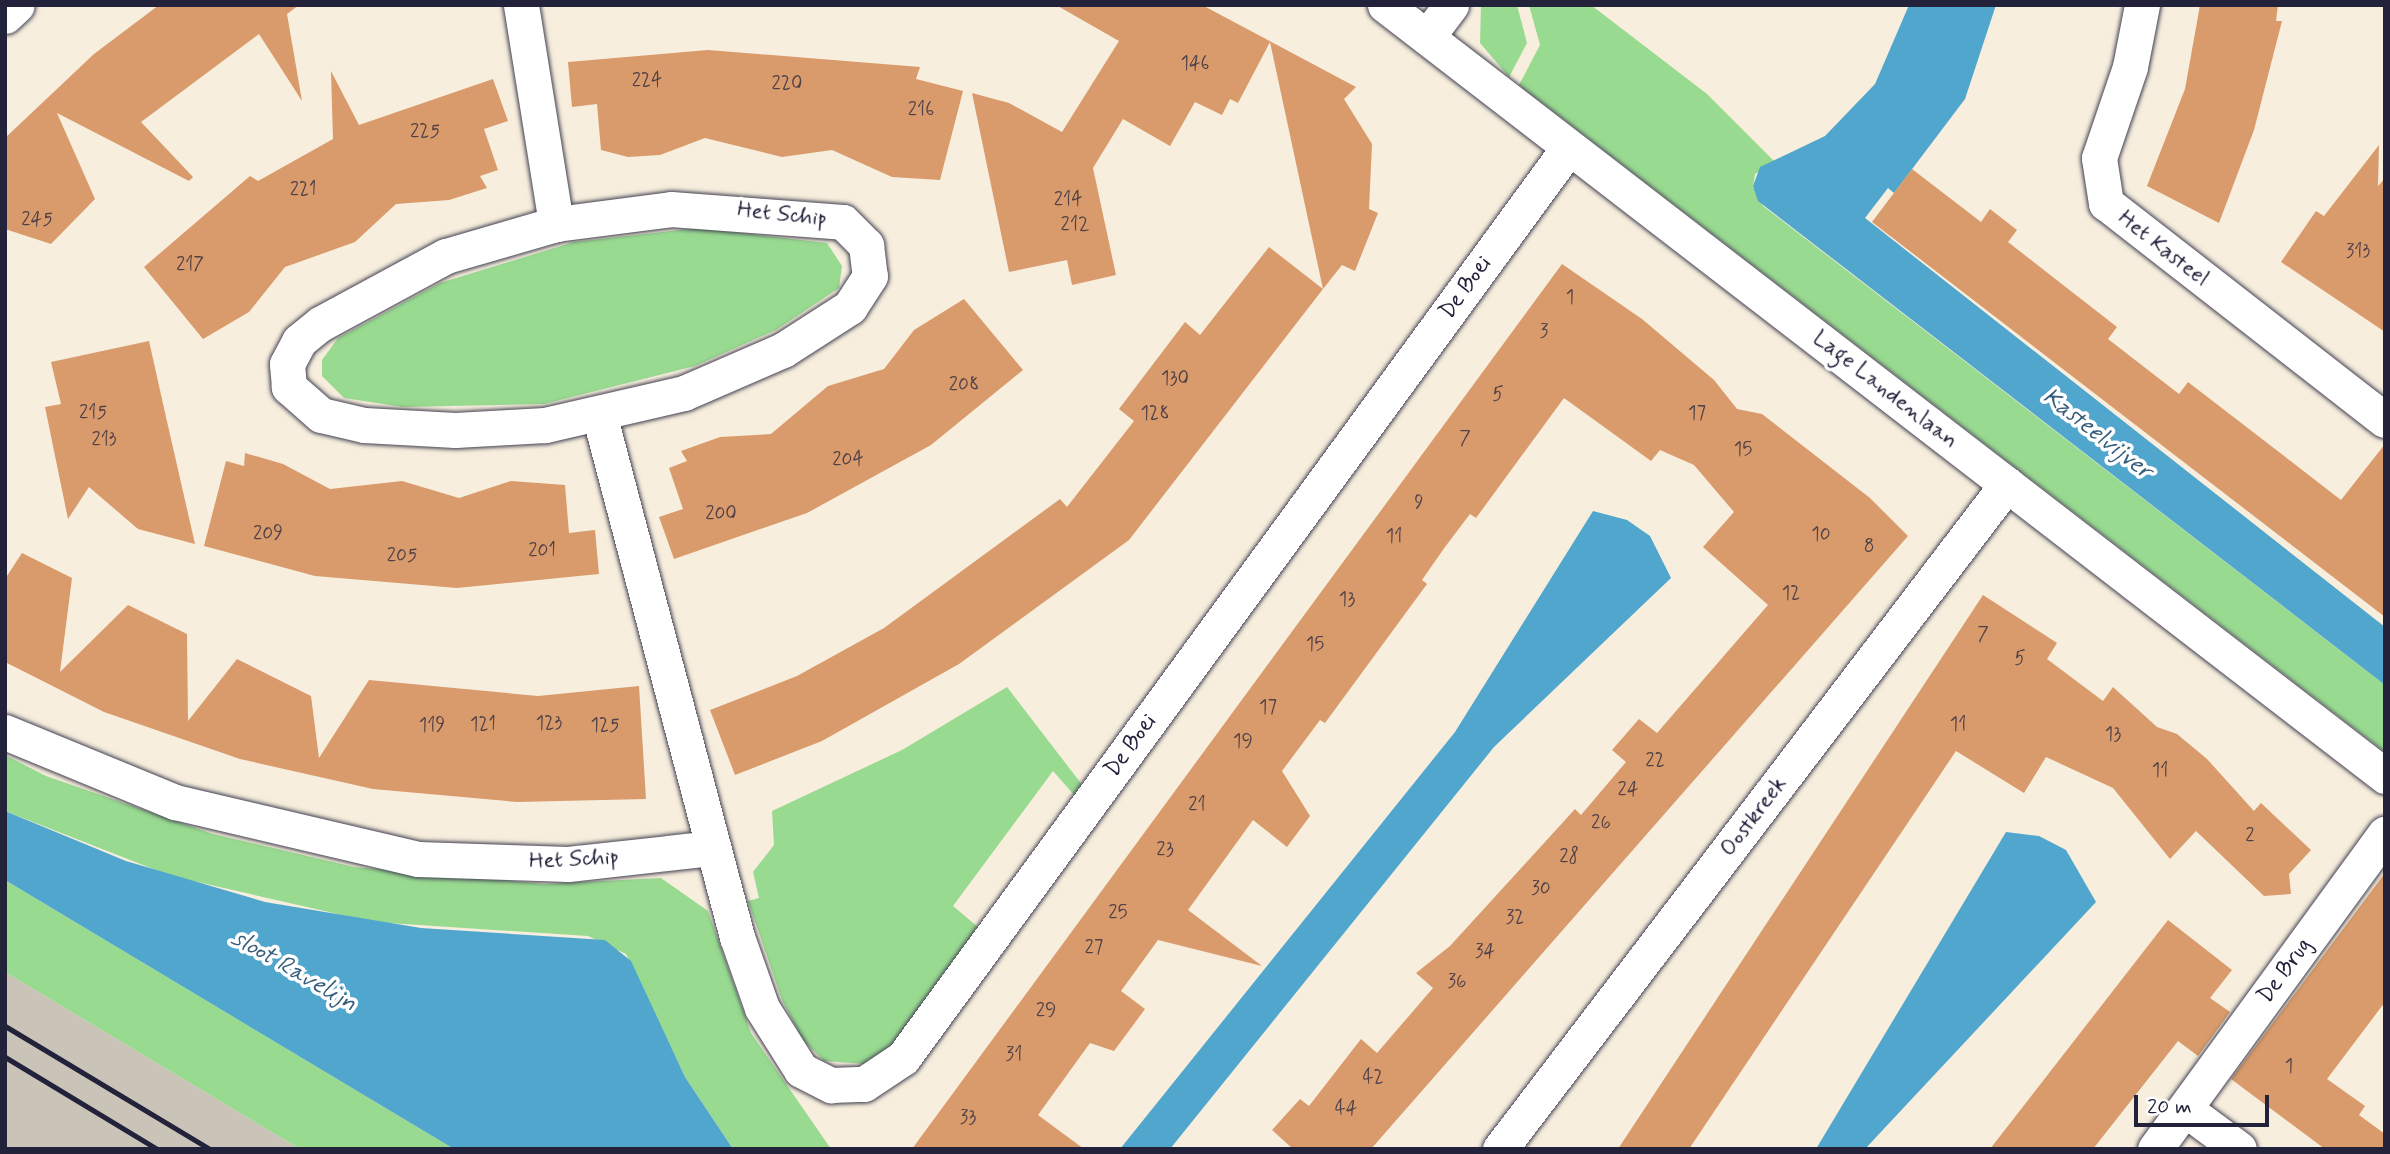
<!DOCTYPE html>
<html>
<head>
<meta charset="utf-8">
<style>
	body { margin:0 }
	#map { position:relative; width:2390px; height:1154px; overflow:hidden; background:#f7eedd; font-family:Mynerve,sans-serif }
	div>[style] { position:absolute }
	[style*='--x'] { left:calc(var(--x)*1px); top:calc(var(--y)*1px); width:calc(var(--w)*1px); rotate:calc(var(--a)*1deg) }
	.industrial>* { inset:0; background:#cac3b8 }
	.green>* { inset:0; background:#99da91 }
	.water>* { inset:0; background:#51a6cd }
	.building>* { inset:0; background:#d99b6b }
	.roads { filter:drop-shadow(0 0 2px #424153) drop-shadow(0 0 2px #424153) }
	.minor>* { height:35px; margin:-17.5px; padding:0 17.5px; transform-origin:17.5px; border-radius:17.5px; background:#fff }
	.rail>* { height:5px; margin:-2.5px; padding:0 2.5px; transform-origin:2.5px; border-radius:2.5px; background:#22223b }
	span { translate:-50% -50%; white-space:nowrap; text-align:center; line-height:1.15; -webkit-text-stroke:7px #fff; paint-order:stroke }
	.number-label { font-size:19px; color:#504047 }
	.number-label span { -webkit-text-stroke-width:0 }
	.street-label { font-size:23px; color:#22223b }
	.water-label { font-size:24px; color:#375d7d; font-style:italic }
	.frame { position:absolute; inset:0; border:7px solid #22223b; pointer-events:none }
	.scale { position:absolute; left:2134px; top:1095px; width:135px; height:32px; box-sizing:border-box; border:4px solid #22223b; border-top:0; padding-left:9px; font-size:21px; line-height:24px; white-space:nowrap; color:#22223b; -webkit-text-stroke:5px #fff; paint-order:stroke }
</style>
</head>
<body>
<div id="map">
	<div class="industrial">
		<div style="clip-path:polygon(5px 972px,300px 1149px,5px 1149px)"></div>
	</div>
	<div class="green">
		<div style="clip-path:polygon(1481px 5px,1517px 5px,1527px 43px,1509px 77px,1480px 43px)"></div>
		<div style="clip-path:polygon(1529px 5px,1591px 5px,1707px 94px,1775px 162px,1755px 174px,1753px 187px,1763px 206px,2385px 685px,2385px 752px,1519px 85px,1540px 45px)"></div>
		<div style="clip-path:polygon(698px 228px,827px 243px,842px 266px,839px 288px,776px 330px,695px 366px,544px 404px,403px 407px,344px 398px,322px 376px,322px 360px,338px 338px,440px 283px,574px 242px)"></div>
		<div style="clip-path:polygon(1007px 687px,1083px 786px,1075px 796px,1053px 771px,953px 906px,978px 927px,892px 1046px,866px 1064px,824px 1061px,803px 1040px,782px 1000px,748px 901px,759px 898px,753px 872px,774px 845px,772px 811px,902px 750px)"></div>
		<div style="clip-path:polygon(5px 755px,46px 776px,213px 834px,354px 867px,544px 884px,661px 878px,708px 911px,751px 1033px,831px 1149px,733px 1149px,685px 1077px,626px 954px,588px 936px,373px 922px,171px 876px,5px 811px)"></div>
		<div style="clip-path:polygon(5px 880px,454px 1149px,300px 1149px,5px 972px)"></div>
	</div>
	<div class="water">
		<div style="clip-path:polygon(1909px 5px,1996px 5px,1965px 99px,1894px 193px,1888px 188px,1865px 218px,2385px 627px,2385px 685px,1758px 201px,1753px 186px,1760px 167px,1825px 136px,1875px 84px)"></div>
		<div style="clip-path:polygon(1593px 511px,1627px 520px,1650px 536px,1671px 578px,1494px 747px,1170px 1149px,1120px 1149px,1455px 732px)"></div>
		<div style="clip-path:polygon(5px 811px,126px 861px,265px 902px,421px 928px,605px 940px,631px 961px,685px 1077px,733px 1149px,454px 1149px,5px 880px)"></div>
		<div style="clip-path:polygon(2006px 832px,2039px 836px,2066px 850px,2096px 902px,1865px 1149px,1816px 1149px)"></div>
	</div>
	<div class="building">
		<div style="clip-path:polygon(159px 5px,299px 5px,287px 14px,302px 101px,259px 34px,141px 122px,193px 177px,189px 181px,57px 113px,95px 199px,51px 244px,5px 229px,5px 138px,94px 54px)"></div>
		<div style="clip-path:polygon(1056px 5px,1202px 5px,1356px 87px,1344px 99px,1372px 144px,1369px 209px,1378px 213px,1355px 271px,1342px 265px,1323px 289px,1270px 42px,1238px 103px,1230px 99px,1222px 115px,1195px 102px,1170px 146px,1123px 119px,1093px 168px,1116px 275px,1072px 285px,1067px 260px,1009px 272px,972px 93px,1009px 103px,1062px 132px,1119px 41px)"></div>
		<div style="clip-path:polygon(2200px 5px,2278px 5px,2276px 21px,2282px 21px,2254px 130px,2219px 223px,2147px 186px,2185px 89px)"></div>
		<div style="clip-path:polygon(708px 50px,920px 67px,916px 79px,963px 91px,940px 180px,892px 177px,832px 150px,782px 157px,705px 138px,660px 155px,628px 157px,601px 150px,597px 104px,572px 107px,568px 62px)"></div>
		<div style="clip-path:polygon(331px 71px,359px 125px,493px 79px,508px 121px,484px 129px,498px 170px,480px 176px,487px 188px,449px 200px,396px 204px,355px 242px,285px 267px,249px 312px,203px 339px,144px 267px,250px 176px,258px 181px,333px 139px)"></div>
		<div style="clip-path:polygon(2379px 145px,2378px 186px,2385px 178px,2385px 332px,2281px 262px,2316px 211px,2324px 216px)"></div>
		<div style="clip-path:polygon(1912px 169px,1981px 222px,1990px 209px,2017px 230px,2008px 242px,2117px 327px,2108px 339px,2179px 394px,2188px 382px,2341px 500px,2385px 444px,2385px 617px,1872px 222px)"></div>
		<div style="clip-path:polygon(1269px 247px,1323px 289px,1129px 540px,959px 664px,822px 741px,735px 775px,710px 710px,797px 676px,884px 628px,1060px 499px,1067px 507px,1134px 421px,1119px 409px,1185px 322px,1200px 335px)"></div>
		<div style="clip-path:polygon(1562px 264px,1642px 319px,1714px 380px,1737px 409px,1762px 414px,1870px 498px,1908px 536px,1371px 1149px,1293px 1149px,1272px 1130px,1300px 1099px,1309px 1106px,1361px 1039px,1377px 1053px,1433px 988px,1416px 973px,1450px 946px,1575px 809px,1581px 815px,1626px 762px,1612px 750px,1639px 719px,1657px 733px,1768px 605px,1703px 547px,1734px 512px,1694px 465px,1660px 450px,1651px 461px,1564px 398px,1476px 518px,1470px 514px,1445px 547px,1422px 580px,1427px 584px,1325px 723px,1320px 720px,1282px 771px,1310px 816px,1287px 847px,1253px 820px,1188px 910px,1262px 966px,1158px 940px,1121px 991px,1145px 1009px,1114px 1051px,1090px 1043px,1038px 1115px,1084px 1149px,912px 1149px)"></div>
		<div style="clip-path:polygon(964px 299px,1023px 370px,931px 445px,807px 513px,674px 559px,659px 517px,683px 509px,669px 468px,687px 461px,681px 451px,720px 437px,771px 434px,828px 386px,884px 369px,914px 330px)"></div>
		<div style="clip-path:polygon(149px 341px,166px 417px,195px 544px,138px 529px,89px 487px,68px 519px,45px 407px,61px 404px,51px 362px)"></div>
		<div style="clip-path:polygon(245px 453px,283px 464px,330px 489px,402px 481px,459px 498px,511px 481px,565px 485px,569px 533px,595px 530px,599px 574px,457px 588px,315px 576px,204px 546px,226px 461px,244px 466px)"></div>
		<div style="clip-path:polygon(22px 553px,72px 578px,60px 672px,128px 605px,187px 634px,188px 721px,237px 659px,311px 696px,319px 758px,369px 680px,538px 696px,639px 686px,646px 799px,517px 802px,373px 789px,240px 759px,104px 712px,5px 662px,5px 579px)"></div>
		<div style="clip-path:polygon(1983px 595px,2057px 643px,2047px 659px,2103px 701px,2113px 687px,2157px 727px,2177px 734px,2207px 759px,2254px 811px,2261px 803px,2311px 850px,2289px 874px,2291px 894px,2264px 896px,2196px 831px,2170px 859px,2113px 788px,2046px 757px,2024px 793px,1956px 751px,1689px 1149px,1618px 1149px)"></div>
		<div style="clip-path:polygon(2385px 873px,2385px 1002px,2327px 1079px,2365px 1106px,2359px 1115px,2385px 1134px,2385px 1149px,2325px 1149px,2231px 1079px)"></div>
		<div style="clip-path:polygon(2168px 920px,2232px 970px,2210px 998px,2230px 1012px,2198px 1056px,2178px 1041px,2093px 1149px,1990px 1149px)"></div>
	</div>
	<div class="roads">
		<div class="minor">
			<div style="--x:521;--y:5;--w:222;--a:80.9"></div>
			<div style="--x:1385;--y:5;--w:1263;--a:37.63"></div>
			<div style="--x:2142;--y:5;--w:63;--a:101"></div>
			<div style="--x:2130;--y:67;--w:96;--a:108.8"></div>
			<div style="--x:2099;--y:158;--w:46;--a:81.2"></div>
			<div style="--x:2106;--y:203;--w:353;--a:37.9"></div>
			<div style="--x:5;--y:16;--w:16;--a:-43"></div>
			<div style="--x:1427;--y:37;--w:40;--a:-53"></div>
			<div style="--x:671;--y:209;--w:172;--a:4.3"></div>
			<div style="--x:843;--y:222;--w:33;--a:45"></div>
			<div style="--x:866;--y:245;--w:31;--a:83"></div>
			<div style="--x:870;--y:276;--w:37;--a:123"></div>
			<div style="--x:850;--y:307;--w:80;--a:147.3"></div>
			<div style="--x:783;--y:350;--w:108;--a:156.5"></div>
			<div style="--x:684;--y:393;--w:143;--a:167"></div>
			<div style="--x:545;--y:425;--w:90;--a:176.8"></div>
			<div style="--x:455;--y:430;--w:91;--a:-176.9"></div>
			<div style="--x:364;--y:425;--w:44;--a:-166.9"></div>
			<div style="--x:321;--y:415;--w:43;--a:-138.8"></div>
			<div style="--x:289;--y:387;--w:23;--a:-95"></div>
			<div style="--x:287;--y:364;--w:26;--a:-62"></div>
			<div style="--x:299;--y:341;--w:27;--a:-39"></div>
			<div style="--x:320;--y:324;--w:143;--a:-28.4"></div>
			<div style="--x:446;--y:256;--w:115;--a:-16.2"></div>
			<div style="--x:556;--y:224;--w:116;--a:-7.4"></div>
			<div style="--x:599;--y:414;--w:541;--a:75.22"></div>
			<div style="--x:737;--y:937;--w:75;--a:70.6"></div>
			<div style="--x:762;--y:1008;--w:73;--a:57.8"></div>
			<div style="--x:801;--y:1070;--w:34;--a:27"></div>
			<div style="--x:831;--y:1085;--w:33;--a:-2"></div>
			<div style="--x:864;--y:1084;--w:47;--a:-33.7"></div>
			<div style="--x:903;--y:1058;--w:1128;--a:-53.83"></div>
			<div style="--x:5;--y:732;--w:184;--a:22.4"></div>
			<div style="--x:175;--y:802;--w:250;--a:13.2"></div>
			<div style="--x:418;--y:859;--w:150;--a:1.9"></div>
			<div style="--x:568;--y:864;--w:146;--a:-6.3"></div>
			<div style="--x:2185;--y:1109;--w:67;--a:36.5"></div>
			<div style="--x:1500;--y:1149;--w:836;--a:-52.68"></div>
			<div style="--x:2155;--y:1149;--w:390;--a:-53.9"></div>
		</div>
	</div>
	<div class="rail">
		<div style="--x:5;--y:1026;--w:239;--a:31"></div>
		<div style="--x:5;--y:1057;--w:178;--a:31.2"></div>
	</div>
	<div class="number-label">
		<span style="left:1195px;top:64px">146</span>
		<span style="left:647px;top:81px">224</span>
		<span style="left:787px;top:84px">220</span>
		<span style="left:921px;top:110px">216</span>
		<span style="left:425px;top:132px">225</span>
		<span style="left:303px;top:190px">221</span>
		<span style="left:1068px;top:200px">214</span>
		<span style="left:37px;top:220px">245</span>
		<span style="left:1075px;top:225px">212</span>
		<span style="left:2358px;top:252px">313</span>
		<span style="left:190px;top:265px">217</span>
		<span style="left:1570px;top:298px">1</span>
		<span style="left:1544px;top:332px">3</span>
		<span style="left:1175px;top:379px">130</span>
		<span style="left:964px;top:385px">208</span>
		<span style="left:1498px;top:395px">5</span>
		<span style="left:93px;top:413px">215</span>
		<span style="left:1155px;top:414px">128</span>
		<span style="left:1697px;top:414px">17</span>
		<span style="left:1465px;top:439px">7</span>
		<span style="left:104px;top:440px">213</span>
		<span style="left:1743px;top:450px">15</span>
		<span style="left:848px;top:460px">204</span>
		<span style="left:1419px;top:503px">9</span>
		<span style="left:721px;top:514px">200</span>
		<span style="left:268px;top:534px">209</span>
		<span style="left:1821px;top:535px">10</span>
		<span style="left:1394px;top:537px">11</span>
		<span style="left:1869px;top:547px">8</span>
		<span style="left:542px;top:551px">201</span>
		<span style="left:402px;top:556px">205</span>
		<span style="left:1791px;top:594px">12</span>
		<span style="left:1347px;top:600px">13</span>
		<span style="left:1983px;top:635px">7</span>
		<span style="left:1315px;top:645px">15</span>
		<span style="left:2020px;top:659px">5</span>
		<span style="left:1268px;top:708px">17</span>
		<span style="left:549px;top:724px">123</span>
		<span style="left:483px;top:725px">121</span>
		<span style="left:1958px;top:725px">11</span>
		<span style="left:432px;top:726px">119</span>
		<span style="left:605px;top:726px">125</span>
		<span style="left:2113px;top:735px">13</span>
		<span style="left:1243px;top:742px">19</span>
		<span style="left:1655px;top:761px">22</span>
		<span style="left:2160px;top:771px">11</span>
		<span style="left:1628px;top:790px">24</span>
		<span style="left:1197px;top:805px">21</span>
		<span style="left:1601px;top:823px">26</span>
		<span style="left:2250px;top:836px">2</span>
		<span style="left:1165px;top:850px">23</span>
		<span style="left:1569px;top:857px">28</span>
		<span style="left:1541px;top:889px">30</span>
		<span style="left:1118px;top:913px">25</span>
		<span style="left:1515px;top:918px">32</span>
		<span style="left:1094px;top:948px">27</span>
		<span style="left:1485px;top:952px">34</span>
		<span style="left:1457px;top:982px">36</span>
		<span style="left:1046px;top:1011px">29</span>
		<span style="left:1014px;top:1055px">31</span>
		<span style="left:2289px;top:1067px">1</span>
		<span style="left:1373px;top:1078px">42</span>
		<span style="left:1346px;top:1109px">44</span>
		<span style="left:968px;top:1118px">33</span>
	</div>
	<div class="street-label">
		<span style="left:782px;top:215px;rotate:6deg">Het Schip</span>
		<span style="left:2163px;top:249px;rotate:38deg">Het Kasteel</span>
		<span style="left:1466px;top:288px;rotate:-54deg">De Boei</span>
		<span style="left:1885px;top:390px;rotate:38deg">Lage Landenlaan</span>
		<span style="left:1131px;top:746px;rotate:-54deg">De Boei</span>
		<span style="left:1754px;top:817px;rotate:-53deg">Oostkreek</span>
		<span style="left:574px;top:860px;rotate:-3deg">Het Schip</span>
		<span style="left:2285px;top:971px;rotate:-54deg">De Brug</span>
	</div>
	<div class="water-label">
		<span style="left:2097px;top:434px;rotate:38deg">Kasteelvijver</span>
		<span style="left:294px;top:971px;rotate:30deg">sloot Ravelijn</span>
	</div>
	<div class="frame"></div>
	<div class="scale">20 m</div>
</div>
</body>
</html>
